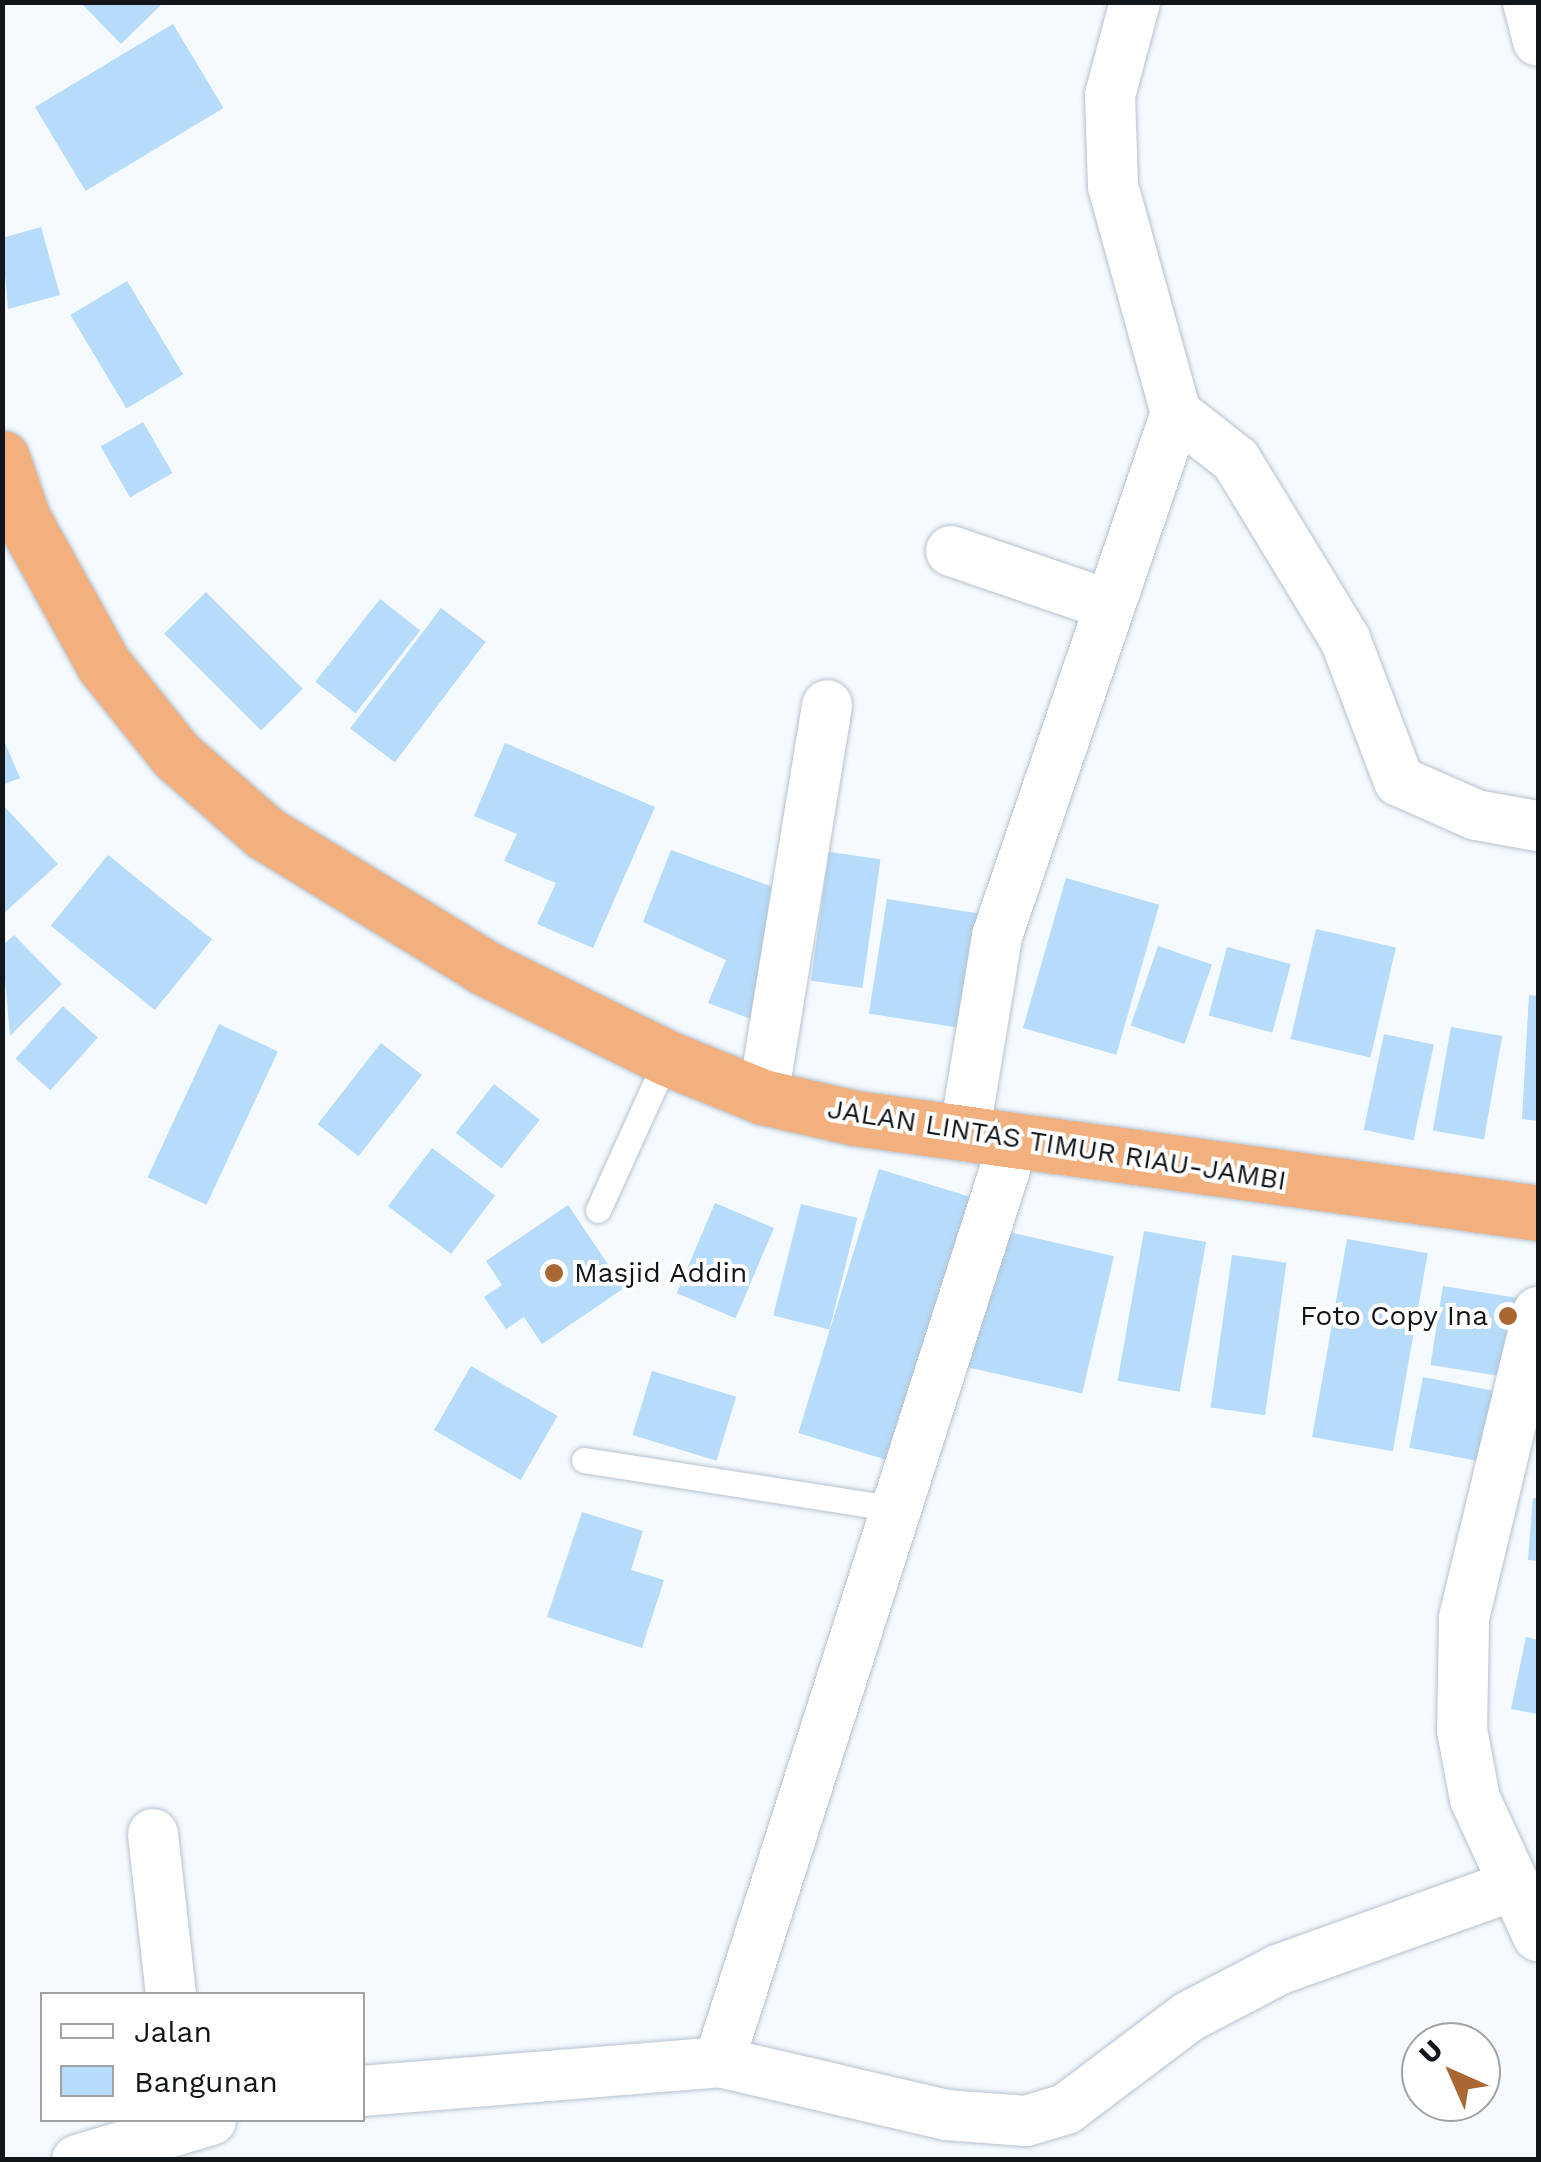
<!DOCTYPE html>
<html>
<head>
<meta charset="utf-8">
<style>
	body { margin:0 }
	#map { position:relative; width:1541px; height:2162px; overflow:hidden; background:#f5faff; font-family:"Work Sans",sans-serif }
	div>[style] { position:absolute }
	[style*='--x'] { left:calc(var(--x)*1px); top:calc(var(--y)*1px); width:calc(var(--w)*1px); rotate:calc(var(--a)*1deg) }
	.building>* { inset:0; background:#b6dbfb; transform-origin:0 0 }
	.roads { filter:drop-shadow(0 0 2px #b6c2ce) drop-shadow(0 0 2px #b6c2ce) }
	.service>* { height:25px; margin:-12.5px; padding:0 12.5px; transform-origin:12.5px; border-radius:12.5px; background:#fff }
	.minor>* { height:50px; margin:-25px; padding:0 25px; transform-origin:25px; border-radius:25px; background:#fff }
	.trunk>* { height:55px; margin:-27.5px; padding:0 27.5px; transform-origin:27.5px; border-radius:27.5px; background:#f2b07f }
	.dots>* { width:28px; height:28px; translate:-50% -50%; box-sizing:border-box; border:5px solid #fff; border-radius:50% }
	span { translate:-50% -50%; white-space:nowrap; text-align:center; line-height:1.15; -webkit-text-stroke:8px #fff; paint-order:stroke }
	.street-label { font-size:28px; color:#12161a }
	.poi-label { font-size:28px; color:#12161a }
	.left { translate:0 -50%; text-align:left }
	.right { translate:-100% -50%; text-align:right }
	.frame { position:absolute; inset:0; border:5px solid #12161a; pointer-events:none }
	.legend { position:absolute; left:40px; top:1992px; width:325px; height:130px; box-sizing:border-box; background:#fff; border:2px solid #a0a2a3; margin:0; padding:12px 18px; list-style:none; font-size:30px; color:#12161a }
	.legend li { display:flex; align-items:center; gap:20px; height:50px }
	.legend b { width:50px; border:2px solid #a0a2a3 }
	.north { position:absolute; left:1401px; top:2022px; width:100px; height:100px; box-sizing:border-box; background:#fff; border:2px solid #a0a2a3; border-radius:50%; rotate:315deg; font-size:28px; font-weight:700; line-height:40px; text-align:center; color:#12161a }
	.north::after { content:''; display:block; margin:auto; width:35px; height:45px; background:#a96733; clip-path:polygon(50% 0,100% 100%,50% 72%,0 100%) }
</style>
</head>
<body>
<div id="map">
	<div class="building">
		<div style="clip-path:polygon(80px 2px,164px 2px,121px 44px)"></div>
		<div style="left:173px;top:24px;width:98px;height:161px;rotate:59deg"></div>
		<div style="clip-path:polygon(41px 227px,60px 295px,8px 309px,2px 238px)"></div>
		<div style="left:127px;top:281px;width:109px;height:66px;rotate:59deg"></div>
		<div style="left:143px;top:422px;width:59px;height:49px;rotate:60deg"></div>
		<div style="left:206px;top:592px;width:137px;height:59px;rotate:45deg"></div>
		<div style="left:380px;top:599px;width:51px;height:105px;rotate:38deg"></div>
		<div style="left:441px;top:608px;width:56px;height:151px;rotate:37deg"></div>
		<div style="clip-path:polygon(2px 736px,20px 778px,2px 785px)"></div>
		<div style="clip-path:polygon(505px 743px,655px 807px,593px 948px,537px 924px,556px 883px,504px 861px,517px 834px,474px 816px)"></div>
		<div style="clip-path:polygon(2px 804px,58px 864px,2px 915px)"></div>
		<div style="clip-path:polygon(671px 850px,781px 890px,754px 1020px,708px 1003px,726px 960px,643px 922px)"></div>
		<div style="left:829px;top:852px;width:52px;height:130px;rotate:8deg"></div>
		<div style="left:108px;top:855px;width:134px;height:91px;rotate:39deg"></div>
		<div style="left:1066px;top:878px;width:97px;height:156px;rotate:16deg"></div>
		<div style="left:887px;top:899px;width:96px;height:116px;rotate:9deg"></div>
		<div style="left:1316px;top:929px;width:82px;height:113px;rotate:13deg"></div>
		<div style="clip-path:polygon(14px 935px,62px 984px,10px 1036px,2px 946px)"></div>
		<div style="left:1158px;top:946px;width:57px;height:84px;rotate:19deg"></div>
		<div style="left:1227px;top:947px;width:66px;height:71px;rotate:15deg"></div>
		<div style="clip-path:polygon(1529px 995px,1538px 996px,1538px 1121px,1522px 1119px)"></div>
		<div style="left:63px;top:1006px;width:47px;height:71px;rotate:42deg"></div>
		<div style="left:219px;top:1024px;width:65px;height:169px;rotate:25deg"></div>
		<div style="left:1451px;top:1027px;width:52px;height:105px;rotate:10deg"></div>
		<div style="left:1384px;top:1034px;width:51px;height:98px;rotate:12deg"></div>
		<div style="left:381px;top:1043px;width:52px;height:103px;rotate:38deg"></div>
		<div style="left:494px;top:1084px;width:58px;height:62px;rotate:38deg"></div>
		<div style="left:432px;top:1148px;width:79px;height:73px;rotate:37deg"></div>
		<div style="left:879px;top:1169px;width:113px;height:276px;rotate:17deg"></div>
		<div style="left:715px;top:1203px;width:64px;height:98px;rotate:23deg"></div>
		<div style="left:801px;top:1204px;width:58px;height:115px;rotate:14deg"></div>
		<div style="clip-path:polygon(568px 1205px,624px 1288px,542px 1344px,524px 1317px,506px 1329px,484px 1297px,502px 1285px,486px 1261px)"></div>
		<div style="left:996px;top:1229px;width:121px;height:141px;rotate:13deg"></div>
		<div style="left:1144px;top:1231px;width:63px;height:152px;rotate:10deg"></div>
		<div style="left:1347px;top:1239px;width:82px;height:201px;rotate:10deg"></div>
		<div style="left:1232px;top:1255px;width:55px;height:154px;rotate:8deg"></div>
		<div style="left:1443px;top:1286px;width:85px;height:80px;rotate:9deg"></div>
		<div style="left:471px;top:1366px;width:100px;height:74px;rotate:30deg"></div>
		<div style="left:652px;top:1371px;width:88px;height:67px;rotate:17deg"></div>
		<div style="left:1423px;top:1377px;width:86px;height:72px;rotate:11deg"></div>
		<div style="clip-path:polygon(1533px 1498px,1538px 1498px,1538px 1561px,1528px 1560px)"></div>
		<div style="clip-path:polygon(582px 1512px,643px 1531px,631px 1570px,664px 1580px,642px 1648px,547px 1617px)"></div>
		<div style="clip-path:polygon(1526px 1637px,1538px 1640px,1538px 1714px,1511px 1709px)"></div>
	</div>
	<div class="roads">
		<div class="service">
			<div style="--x:598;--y:1210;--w:167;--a:-65.6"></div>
			<div style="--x:584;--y:1460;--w:318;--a:8.9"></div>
		</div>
		<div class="minor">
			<div style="--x:1135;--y:2;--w:96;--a:105"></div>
			<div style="--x:1110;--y:95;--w:91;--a:88.1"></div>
			<div style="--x:1113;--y:186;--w:236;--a:74.5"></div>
			<div style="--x:1176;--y:413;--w:76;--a:38.1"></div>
			<div style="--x:1236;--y:460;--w:210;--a:58.7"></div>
			<div style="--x:1345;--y:639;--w:152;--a:69.2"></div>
			<div style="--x:1399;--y:781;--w:84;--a:23.8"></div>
			<div style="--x:1476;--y:815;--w:63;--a:10.1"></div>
			<div style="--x:1528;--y:2;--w:40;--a:75.6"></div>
			<div style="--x:951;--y:551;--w:167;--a:18.9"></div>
			<div style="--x:763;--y:1097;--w:397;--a:-80.7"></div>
			<div style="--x:964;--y:1136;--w:203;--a:-80.6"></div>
			<div style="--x:997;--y:936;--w:553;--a:-71.11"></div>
			<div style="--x:1538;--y:1312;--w:316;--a:103.6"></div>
			<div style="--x:1464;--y:1619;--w:111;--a:91"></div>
			<div style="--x:1462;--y:1730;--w:70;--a:79.3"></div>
			<div style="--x:1475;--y:1799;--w:151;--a:65.3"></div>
			<div style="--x:153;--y:1834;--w:161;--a:83.6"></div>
			<div style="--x:719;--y:2062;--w:964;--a:-72.24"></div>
			<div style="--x:362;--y:2091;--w:358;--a:-4.6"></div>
			<div style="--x:719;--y:2062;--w:233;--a:13.1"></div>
			<div style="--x:946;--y:2115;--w:80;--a:4.3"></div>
			<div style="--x:1026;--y:2121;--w:42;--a:-16.7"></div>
			<div style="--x:1066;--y:2109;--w:153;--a:-37"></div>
			<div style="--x:1188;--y:2017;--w:104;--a:-27.6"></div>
			<div style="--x:1280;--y:1969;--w:246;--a:-19.7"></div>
			<div style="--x:77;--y:2160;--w:140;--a:-16.6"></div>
		</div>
		<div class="trunk">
			<div style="--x:2;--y:458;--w:65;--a:71"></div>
			<div style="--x:23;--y:519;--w:167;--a:61"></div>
			<div style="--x:104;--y:665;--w:115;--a:51.3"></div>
			<div style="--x:176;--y:755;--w:118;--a:41.2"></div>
			<div style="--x:265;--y:833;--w:258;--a:31.5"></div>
			<div style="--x:485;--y:968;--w:203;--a:26.3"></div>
			<div style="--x:667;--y:1058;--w:104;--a:22.1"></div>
			<div style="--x:763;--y:1097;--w:94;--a:12.9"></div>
			<div style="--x:855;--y:1118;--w:690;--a:7.92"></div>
		</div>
	</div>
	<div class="dots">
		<div style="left:554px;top:1273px;background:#a96733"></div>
		<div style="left:1508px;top:1316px;background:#a96733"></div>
	</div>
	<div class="street-label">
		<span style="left:1057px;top:1145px;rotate:9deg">JALAN LINTAS TIMUR RIAU-JAMBI</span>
	</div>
	<div class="poi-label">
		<span class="left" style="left:574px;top:1273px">Masjid Addin</span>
		<span class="right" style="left:1488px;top:1316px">Foto Copy Ina</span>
	</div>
	<div class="frame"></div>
	<ul class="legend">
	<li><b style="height:12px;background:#fff"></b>Jalan</li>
	<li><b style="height:28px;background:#b6dbfb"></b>Bangunan</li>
	</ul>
	<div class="north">U</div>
</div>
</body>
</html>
